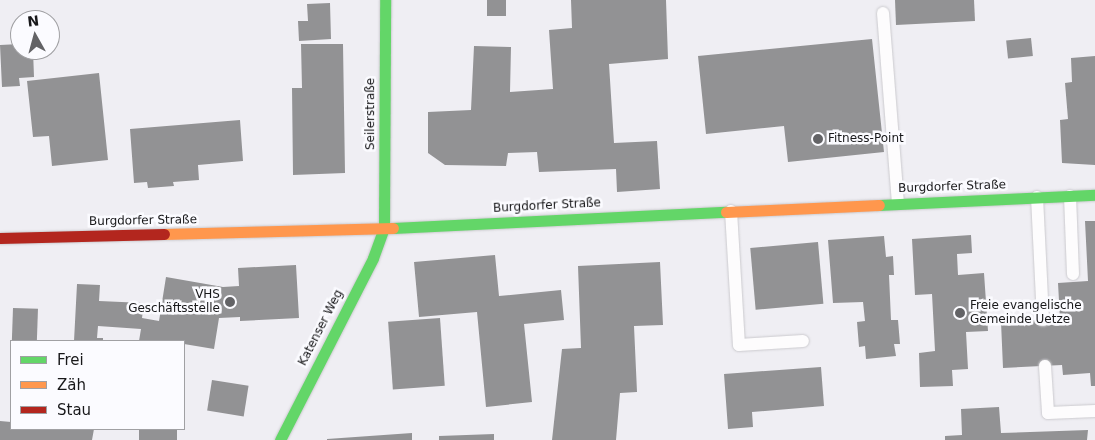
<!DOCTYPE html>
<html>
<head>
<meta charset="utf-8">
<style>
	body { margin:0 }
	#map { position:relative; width:1095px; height:440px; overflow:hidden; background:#efeef3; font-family:"DejaVu Sans",sans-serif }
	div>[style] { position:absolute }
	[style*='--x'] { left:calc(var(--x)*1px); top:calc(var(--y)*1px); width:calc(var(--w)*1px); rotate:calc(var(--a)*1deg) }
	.building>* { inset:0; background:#929294; transform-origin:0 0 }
	.roads { filter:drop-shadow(0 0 1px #cbcace) drop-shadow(0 0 1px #cbcace) }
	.lane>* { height:12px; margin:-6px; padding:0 6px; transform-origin:6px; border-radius:6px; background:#fdfcfd }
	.fast>* { height:11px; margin:-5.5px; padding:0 5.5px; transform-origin:5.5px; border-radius:5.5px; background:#63d668 }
	.slow>* { height:11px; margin:-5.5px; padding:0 5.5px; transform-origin:5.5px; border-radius:5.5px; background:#ff974d }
	.jam>* { height:11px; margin:-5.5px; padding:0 5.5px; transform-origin:5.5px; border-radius:5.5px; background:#b3261e }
	.dots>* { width:14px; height:14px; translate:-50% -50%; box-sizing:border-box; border:2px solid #fbfbff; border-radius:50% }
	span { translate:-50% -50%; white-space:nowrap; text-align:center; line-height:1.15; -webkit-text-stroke:5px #fbfbff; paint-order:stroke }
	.street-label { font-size:12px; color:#18181a }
	.poi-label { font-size:12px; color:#18181a }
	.left { translate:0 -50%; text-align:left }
	.right { translate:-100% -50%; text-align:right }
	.legend { position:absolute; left:10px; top:340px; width:175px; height:90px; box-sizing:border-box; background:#fbfbff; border:1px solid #a0a0a3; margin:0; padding:6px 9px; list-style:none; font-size:15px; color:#18181a }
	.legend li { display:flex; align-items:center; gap:10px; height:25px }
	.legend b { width:25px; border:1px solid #a0a0a3 }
	.north { position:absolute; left:10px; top:10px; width:50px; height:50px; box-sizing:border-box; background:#fbfbff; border:1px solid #a0a0a3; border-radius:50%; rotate:353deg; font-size:14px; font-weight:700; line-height:20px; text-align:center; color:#18181a }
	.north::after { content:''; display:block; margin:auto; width:18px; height:22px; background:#636366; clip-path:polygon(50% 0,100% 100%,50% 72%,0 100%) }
</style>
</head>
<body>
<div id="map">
	<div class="building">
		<div style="left:487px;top:0;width:19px;height:16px"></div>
		<div style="clip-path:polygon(571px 0,666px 0,668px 59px,609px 64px,614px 143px,657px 141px,660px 189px,617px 192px,616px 169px,539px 172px,537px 152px,508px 153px,506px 166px,445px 165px,428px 153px,428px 112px,471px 110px,474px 46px,511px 47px,510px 92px,553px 89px,549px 30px,572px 28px)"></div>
		<div style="clip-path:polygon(895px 0,974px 0,975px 21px,896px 25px)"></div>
		<div style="clip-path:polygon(330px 3px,331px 39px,299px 41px,298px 21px,308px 21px,307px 4px)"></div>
		<div style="left:1031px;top:38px;width:18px;height:25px;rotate:84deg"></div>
		<div style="clip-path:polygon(872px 39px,884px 152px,788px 162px,784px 126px,706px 134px,698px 56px)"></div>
		<div style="clip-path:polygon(20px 44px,20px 50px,33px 50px,34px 77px,19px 78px,20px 86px,2px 87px,0 45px)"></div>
		<div style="clip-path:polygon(301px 44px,343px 44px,345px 173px,293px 175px,292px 88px,302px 88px)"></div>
		<div style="clip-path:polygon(1095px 56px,1095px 165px,1062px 163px,1060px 120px,1068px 119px,1065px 83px,1072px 82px,1071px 58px)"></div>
		<div style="clip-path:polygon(99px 73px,108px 160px,52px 166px,49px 136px,33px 137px,27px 81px)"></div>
		<div style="clip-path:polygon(240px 120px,243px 161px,198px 165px,199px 180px,173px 182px,174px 186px,148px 188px,147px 182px,134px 183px,130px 129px)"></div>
		<div style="clip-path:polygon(1085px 221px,1095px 221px,1095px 386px,1091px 386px,1090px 373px,1063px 375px,1062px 365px,1003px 368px,1001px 322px,1060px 319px,1058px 283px,1088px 281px)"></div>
		<div style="clip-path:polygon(971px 235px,972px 253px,957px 254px,958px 275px,984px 273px,988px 331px,966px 332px,968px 369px,952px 370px,953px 386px,920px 387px,919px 353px,935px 351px,932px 294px,915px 295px,912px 239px)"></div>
		<div style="clip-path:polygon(884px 236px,886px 257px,893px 256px,894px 275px,889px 275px,891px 320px,898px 320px,900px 344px,894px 344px,896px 356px,866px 359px,865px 346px,859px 347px,857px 322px,865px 321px,863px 302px,833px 303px,828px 240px)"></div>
		<div style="left:818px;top:242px;width:62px;height:68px;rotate:85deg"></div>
		<div style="clip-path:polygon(495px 255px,499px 296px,561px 290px,564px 320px,524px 324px,532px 402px,486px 407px,477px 312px,419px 317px,414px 262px)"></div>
		<div style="clip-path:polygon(660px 262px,663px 325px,634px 326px,637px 392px,620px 393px,616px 440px,552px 440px,562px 349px,581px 348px,578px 266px)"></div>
		<div style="clip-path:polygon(296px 265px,299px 318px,240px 321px,240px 317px,219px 318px,214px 349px,184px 344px,184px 341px,139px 341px,141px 329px,98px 326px,97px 338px,103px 338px,103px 341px,74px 341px,77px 284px,100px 285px,99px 301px,144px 303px,142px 318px,159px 321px,166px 277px,223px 287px,239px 286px,238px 268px)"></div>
		<div style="left:13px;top:308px;width:25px;height:33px;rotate:2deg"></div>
		<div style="left:440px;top:318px;width:68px;height:52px;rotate:86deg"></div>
		<div style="clip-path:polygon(821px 367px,824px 406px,752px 412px,753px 427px,728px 429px,724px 374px)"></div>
		<div style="left:212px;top:380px;width:37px;height:31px;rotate:9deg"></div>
		<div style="clip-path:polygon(999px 407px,1001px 433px,1088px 430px,1087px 440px,945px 440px,945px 436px,962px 435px,961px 409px)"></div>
		<div style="clip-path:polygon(0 421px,11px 422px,11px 429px,94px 429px,92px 440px,0 440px)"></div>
		<div style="left:139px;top:429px;width:38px;height:11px"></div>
		<div style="clip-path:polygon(412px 433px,412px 440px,327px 440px,327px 439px)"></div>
		<div style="clip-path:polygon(494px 434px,494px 440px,439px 440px,439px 436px)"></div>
	</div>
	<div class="roads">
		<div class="lane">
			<div style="--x:883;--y:13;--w:191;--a:85.5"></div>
			<div style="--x:1070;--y:196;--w:78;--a:87.8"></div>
			<div style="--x:1037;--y:197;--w:123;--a:87.2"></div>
			<div style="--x:731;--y:211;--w:134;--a:86.6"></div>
			<div style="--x:739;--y:345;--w:64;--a:-3.6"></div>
			<div style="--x:1045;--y:366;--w:47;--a:86.3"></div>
			<div style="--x:1048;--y:413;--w:47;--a:-2.4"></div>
		</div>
		<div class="fast">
			<div style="--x:879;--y:205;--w:216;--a:-2.7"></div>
			<div style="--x:393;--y:228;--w:333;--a:-2.8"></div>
			<div style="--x:280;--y:440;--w:204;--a:-62.9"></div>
			<div style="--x:373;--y:258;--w:32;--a:-70"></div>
			<div style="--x:384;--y:228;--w:228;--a:-89.7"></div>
		</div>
		<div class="slow">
			<div style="--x:726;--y:212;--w:153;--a:-2.6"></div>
			<div style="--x:164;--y:234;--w:229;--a:-1.5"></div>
		</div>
		<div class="jam">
			<div style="--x:0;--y:238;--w:164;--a:-1.4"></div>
		</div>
	</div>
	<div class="dots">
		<div style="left:818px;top:139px;background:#636366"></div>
		<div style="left:230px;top:302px;background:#636366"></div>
		<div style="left:960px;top:313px;background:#636366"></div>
	</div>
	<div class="street-label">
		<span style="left:371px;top:114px;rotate:-90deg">Seilerstraße</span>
		<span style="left:952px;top:187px;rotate:-2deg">Burgdorfer Straße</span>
		<span style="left:547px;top:206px;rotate:-3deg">Burgdorfer Straße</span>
		<span style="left:143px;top:221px;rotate:-1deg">Burgdorfer Straße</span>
		<span style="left:321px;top:328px;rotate:-63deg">Katenser Weg</span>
	</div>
	<div class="poi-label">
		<span class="left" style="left:828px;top:139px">Fitness-Point</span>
		<span class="right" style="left:220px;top:302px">VHS<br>Geschäftsstelle</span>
		<span class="left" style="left:970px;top:313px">Freie evangelische<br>Gemeinde Uetze</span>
	</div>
	<ul class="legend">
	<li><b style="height:6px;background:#63d668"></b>Frei</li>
	<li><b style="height:6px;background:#ff974d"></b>Zäh</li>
	<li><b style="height:6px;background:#b3261e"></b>Stau</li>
	</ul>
	<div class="north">N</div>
</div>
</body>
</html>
